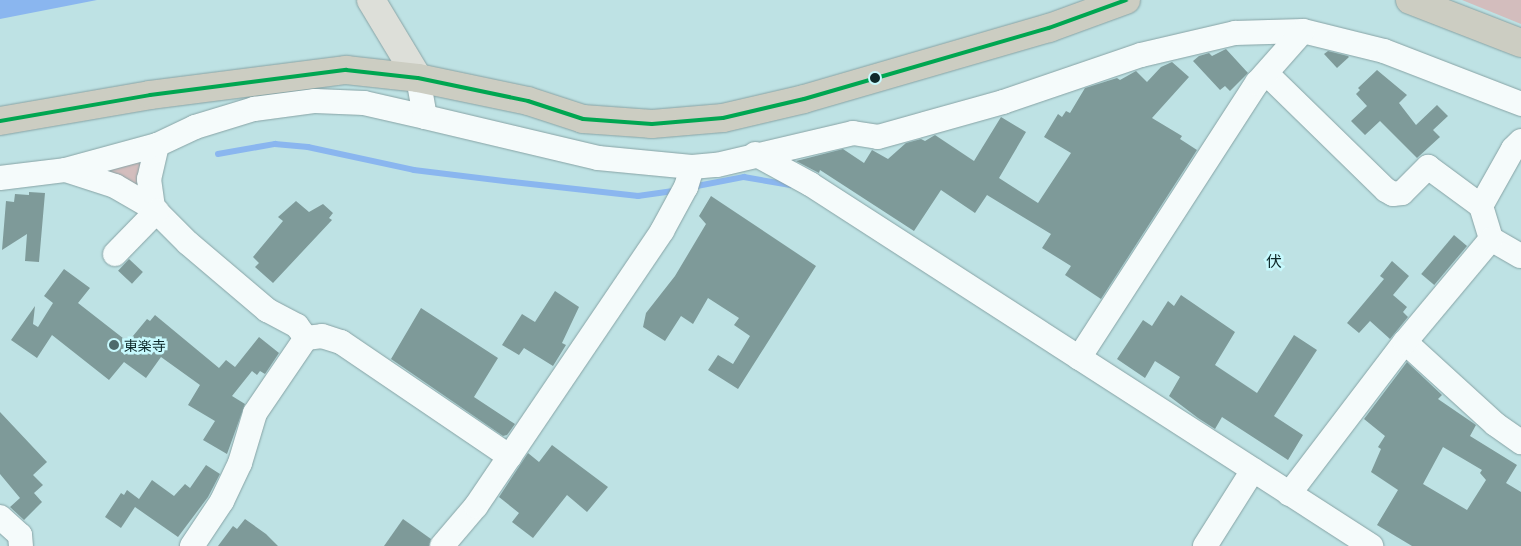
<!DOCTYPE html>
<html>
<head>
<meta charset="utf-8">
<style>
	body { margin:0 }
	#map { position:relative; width:1521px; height:546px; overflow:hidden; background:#bee2e4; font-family:Georgia,"Noto Sans JP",serif }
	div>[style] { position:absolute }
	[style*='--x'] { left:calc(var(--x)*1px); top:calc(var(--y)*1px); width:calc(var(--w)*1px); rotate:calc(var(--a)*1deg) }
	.green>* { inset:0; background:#d3bdbd }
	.water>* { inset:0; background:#8ab6ef }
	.stream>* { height:5.5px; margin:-2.75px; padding:0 2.75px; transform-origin:2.75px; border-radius:2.75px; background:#8ab6ef }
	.building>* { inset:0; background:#7e9a99; transform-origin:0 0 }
	.roads { filter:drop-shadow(0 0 1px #87a3a5) drop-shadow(0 0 1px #87a3a5) }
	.minor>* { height:24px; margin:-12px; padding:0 12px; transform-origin:12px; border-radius:12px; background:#f5fbfb }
	.major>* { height:28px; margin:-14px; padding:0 14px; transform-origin:14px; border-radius:14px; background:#dddfd9 }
	.highway>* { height:28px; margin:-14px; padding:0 14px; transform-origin:14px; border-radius:14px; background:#cccdc2 }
	.bus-1>* { height:4px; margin:-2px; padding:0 2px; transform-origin:2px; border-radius:2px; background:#00a651 }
	.dots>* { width:14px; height:14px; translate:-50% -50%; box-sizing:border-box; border:2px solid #c7f9fd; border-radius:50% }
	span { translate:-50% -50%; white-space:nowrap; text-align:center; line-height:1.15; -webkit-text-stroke:5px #c7f9fd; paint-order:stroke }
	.poi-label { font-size:14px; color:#0e292a }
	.left { translate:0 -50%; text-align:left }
	.quarter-label { font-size:16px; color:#0e292a }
</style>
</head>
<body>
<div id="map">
	<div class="green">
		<div style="clip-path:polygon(1462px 0,1521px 0,1521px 24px)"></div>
		<div style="clip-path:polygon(143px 157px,144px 193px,89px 169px)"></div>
	</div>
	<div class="water">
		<div style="clip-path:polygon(0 0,97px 0,0 19px)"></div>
	</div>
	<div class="stream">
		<div style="--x:218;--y:154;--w:58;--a:-10"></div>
		<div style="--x:275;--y:144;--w:33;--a:5"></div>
		<div style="--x:308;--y:147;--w:108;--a:12.2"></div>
		<div style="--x:414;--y:170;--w:100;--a:6.9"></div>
		<div style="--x:513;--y:182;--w:126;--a:6.4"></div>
		<div style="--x:638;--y:196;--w:37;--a:-8"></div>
		<div style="--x:692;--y:187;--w:53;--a:-10.9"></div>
		<div style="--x:744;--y:177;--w:47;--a:9.9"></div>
	</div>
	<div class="building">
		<div style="clip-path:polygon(1226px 49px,1248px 73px,1230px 91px,1225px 86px,1220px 90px,1193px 61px,1199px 56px,1209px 53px,1212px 56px)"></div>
		<div style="clip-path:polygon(1328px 51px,1348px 56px,1349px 57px,1337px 68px,1324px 54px)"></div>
		<div style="clip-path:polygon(1172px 62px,1189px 77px,1152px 118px,1182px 136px,1180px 139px,1197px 150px,1101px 299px,1065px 275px,1071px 266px,1042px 248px,1051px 234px,987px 195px,975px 213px,941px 190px,914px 231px,820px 170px,819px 173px,796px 161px,843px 149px,864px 163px,872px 150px,888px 159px,906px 143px,921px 139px,925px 141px,935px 135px,974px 161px,1001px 117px,1026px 132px,999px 178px,1038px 203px,1071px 153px,1044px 137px,1058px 114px,1062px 117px,1066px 111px,1070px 113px,1085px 88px,1117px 78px,1120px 80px,1136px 71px,1147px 82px,1161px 67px)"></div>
		<div style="clip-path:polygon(1377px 70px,1407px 95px,1399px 103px,1416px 125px,1437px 105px,1448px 116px,1433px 130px,1440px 137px,1417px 158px,1380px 121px,1365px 135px,1351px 121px,1367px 106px,1356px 94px,1360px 90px,1358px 88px)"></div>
		<div style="clip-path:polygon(29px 192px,45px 193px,39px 262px,25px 261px,27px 234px,2px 250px,6px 201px,14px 202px,15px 194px,29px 195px)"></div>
		<div style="clip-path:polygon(711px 196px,816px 266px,738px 389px,708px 370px,718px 355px,733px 364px,750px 336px,734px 325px,739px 318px,708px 298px,693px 324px,681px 316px,665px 341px,643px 327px,646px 313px,675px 276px,706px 224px,699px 216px)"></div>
		<div style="clip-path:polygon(296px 201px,309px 212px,323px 204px,333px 213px,329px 218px,332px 220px,273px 283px,255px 267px,259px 263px,253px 257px,283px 221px,278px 217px)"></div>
		<div style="left:1454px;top:235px;width:17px;height:51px;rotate:40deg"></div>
		<div style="left:129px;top:259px;width:19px;height:16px;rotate:43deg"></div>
		<div style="clip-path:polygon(1392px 261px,1409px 276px,1393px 295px,1407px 307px,1403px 312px,1408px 317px,1390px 339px,1370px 321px,1359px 333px,1347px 323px,1384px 279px,1380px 276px)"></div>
		<div style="clip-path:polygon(64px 269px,90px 288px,78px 303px,128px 342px,147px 319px,150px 321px,155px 315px,219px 368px,226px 360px,235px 367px,259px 337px,279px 353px,265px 374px,260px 371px,257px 375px,252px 371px,232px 396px,245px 404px,227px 454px,203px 440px,215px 421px,188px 405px,200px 385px,161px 357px,146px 378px,124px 362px,109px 380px,52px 335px,37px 358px,11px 340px,35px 306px,33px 324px,38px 327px,53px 303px,44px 296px)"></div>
		<div style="clip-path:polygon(555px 291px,579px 307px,562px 343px,566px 345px,553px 366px,524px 348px,519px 355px,502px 345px,522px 314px,535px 322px)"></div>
		<div style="clip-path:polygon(1181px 295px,1235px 332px,1215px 365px,1257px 393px,1294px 335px,1317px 350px,1274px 416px,1303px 435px,1288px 460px,1222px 417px,1215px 429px,1198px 418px,1169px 396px,1180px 377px,1155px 361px,1145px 378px,1117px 359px,1143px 320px,1152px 326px,1168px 301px,1174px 306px)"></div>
		<div style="clip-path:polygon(421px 308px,498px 358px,474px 397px,515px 424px,507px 435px,503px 436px,391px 359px)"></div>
		<div style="clip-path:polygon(evenodd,1407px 362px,1442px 395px,1438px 399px,1476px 425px,1470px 436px,1517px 465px,1506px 483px,1521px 492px,1521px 546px,1412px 546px,1377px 525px,1398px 490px,1371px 472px,1381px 449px,1378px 447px,1385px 436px,1364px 419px,1407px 362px,1443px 447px,1482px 470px,1480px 473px,1486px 480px,1467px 510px,1423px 484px,1443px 447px)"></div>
		<div style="clip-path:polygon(0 412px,47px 462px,33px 475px,43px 485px,34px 493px,42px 502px,24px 520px,10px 507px,20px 498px,0 474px)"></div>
		<div style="clip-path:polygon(552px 445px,608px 487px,587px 512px,567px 495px,533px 538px,512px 522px,519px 513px,499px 497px,528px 453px,539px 462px)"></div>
		<div style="clip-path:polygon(206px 465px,220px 474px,208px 497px,178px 537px,135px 507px,121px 528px,105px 517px,121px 493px,124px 495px,127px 490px,139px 499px,152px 480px,174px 496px,185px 484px,190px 488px)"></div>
		<div style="clip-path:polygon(245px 519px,266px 534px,278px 546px,218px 546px,233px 526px,237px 529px)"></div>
		<div style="clip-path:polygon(403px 519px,431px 539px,429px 546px,384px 546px)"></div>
	</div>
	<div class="roads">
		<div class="minor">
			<div style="--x:1267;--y:74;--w:166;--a:44.3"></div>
			<div style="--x:1386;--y:190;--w:8;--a:30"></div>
			<div style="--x:1393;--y:194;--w:9;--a:-6"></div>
			<div style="--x:1402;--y:193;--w:37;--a:-45"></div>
			<div style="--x:1428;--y:167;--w:66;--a:36.3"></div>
			<div style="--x:425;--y:117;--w:178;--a:13.3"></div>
			<div style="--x:598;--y:158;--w:94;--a:5.5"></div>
			<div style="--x:692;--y:167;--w:25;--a:-5"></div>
			<div style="--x:717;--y:165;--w:140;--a:-13.2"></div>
			<div style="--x:853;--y:133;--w:25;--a:9"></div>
			<div style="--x:878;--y:137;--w:130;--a:-15.6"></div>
			<div style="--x:1003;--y:102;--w:146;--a:-18.8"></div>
			<div style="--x:1141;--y:55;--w:97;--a:-13.2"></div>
			<div style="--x:1235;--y:33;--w:68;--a:-1.7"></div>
			<div style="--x:1303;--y:31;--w:83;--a:13.9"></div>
			<div style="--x:1384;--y:51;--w:147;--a:21.1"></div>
			<div style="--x:1521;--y:141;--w:11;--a:135"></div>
			<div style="--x:1513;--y:149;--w:65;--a:119.3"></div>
			<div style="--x:1481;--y:206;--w:34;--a:73"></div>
			<div style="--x:1491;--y:239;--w:34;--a:30"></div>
			<div style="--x:157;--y:145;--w:35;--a:103"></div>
			<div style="--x:149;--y:179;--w:29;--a:82"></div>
			<div style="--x:153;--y:208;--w:49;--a:45"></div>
			<div style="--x:188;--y:243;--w:104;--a:40.3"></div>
			<div style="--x:267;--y:310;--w:34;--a:28"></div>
			<div style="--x:297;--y:326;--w:15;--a:53"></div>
			<div style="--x:755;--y:154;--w:63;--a:28.6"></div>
			<div style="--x:810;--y:184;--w:668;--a:32.83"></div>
			<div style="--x:66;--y:170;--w:52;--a:18.1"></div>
			<div style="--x:115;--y:186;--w:44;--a:30.1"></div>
			<div style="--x:0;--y:178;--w:65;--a:-7"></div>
			<div style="--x:65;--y:170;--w:95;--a:-15.2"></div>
			<div style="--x:157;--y:145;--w:42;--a:-25.3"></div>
			<div style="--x:195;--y:127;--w:62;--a:-17"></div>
			<div style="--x:254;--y:109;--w:62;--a:-7.5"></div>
			<div style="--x:315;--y:101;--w:49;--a:2.3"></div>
			<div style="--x:364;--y:103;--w:63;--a:12.9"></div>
			<div style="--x:425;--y:117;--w:40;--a:-100"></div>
			<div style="--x:115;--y:254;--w:60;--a:-45.7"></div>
			<div style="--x:1405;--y:342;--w:122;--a:42.3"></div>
			<div style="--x:1495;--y:424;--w:32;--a:35"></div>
			<div style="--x:1079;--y:358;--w:328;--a:-57.1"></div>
			<div style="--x:1257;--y:83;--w:69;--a:-48.5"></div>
			<div style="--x:1289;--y:494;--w:191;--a:-52.7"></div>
			<div style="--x:1405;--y:342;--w:134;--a:-50.1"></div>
			<div style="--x:0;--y:517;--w:27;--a:42"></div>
			<div style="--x:20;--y:535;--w:11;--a:85"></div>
			<div style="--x:192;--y:546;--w:54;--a:-56.3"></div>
			<div style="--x:222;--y:501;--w:42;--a:-64.7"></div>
			<div style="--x:240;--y:463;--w:52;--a:-73.3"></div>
			<div style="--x:255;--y:413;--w:91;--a:-55.8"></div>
			<div style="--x:306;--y:338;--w:16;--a:-7"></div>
			<div style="--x:322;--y:336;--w:20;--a:18"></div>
			<div style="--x:341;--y:342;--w:204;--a:34.2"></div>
			<div style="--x:442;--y:546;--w:52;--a:-49.6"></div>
			<div style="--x:476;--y:506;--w:332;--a:-55.9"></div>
			<div style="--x:662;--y:231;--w:50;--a:-61.4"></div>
			<div style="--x:686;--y:187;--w:21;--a:-73"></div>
			<div style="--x:1205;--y:546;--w:90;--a:-57.7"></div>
		</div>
		<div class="major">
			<div style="--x:371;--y:0;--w:91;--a:58.9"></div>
		</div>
		<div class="highway">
			<div style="--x:1410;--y:0;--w:119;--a:21.2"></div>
			<div style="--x:0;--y:121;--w:152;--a:-9.8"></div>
			<div style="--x:150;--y:95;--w:198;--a:-7.3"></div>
			<div style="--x:346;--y:70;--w:72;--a:6.3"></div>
			<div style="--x:418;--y:78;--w:112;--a:11.8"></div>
			<div style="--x:528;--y:101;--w:58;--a:18.1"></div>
			<div style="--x:583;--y:119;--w:69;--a:4.1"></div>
			<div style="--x:652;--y:124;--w:71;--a:-4.8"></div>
			<div style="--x:723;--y:118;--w:83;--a:-13.2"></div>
			<div style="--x:804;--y:99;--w:255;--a:-16.2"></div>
			<div style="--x:1049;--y:28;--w:82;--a:-20"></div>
		</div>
	</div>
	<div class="bus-1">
		<div style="--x:0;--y:121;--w:152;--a:-9.8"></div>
		<div style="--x:150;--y:95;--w:198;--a:-7.3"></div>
		<div style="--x:346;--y:70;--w:72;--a:6.3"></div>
		<div style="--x:418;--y:78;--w:112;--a:11.8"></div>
		<div style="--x:528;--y:101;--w:58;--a:18.1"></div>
		<div style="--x:583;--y:119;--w:69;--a:4.1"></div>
		<div style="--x:652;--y:124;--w:71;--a:-4.8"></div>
		<div style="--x:723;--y:118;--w:83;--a:-13.2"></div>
		<div style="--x:804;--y:99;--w:255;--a:-16.2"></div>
		<div style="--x:1049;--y:28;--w:82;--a:-20"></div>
	</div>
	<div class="dots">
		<div style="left:875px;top:78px;background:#0e292a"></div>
		<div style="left:114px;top:345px;background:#4c6a6b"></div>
	</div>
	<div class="poi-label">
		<span class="left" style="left:124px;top:345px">東楽寺</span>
	</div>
	<div class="quarter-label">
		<span style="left:1274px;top:260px">伏</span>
	</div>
</div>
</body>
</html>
